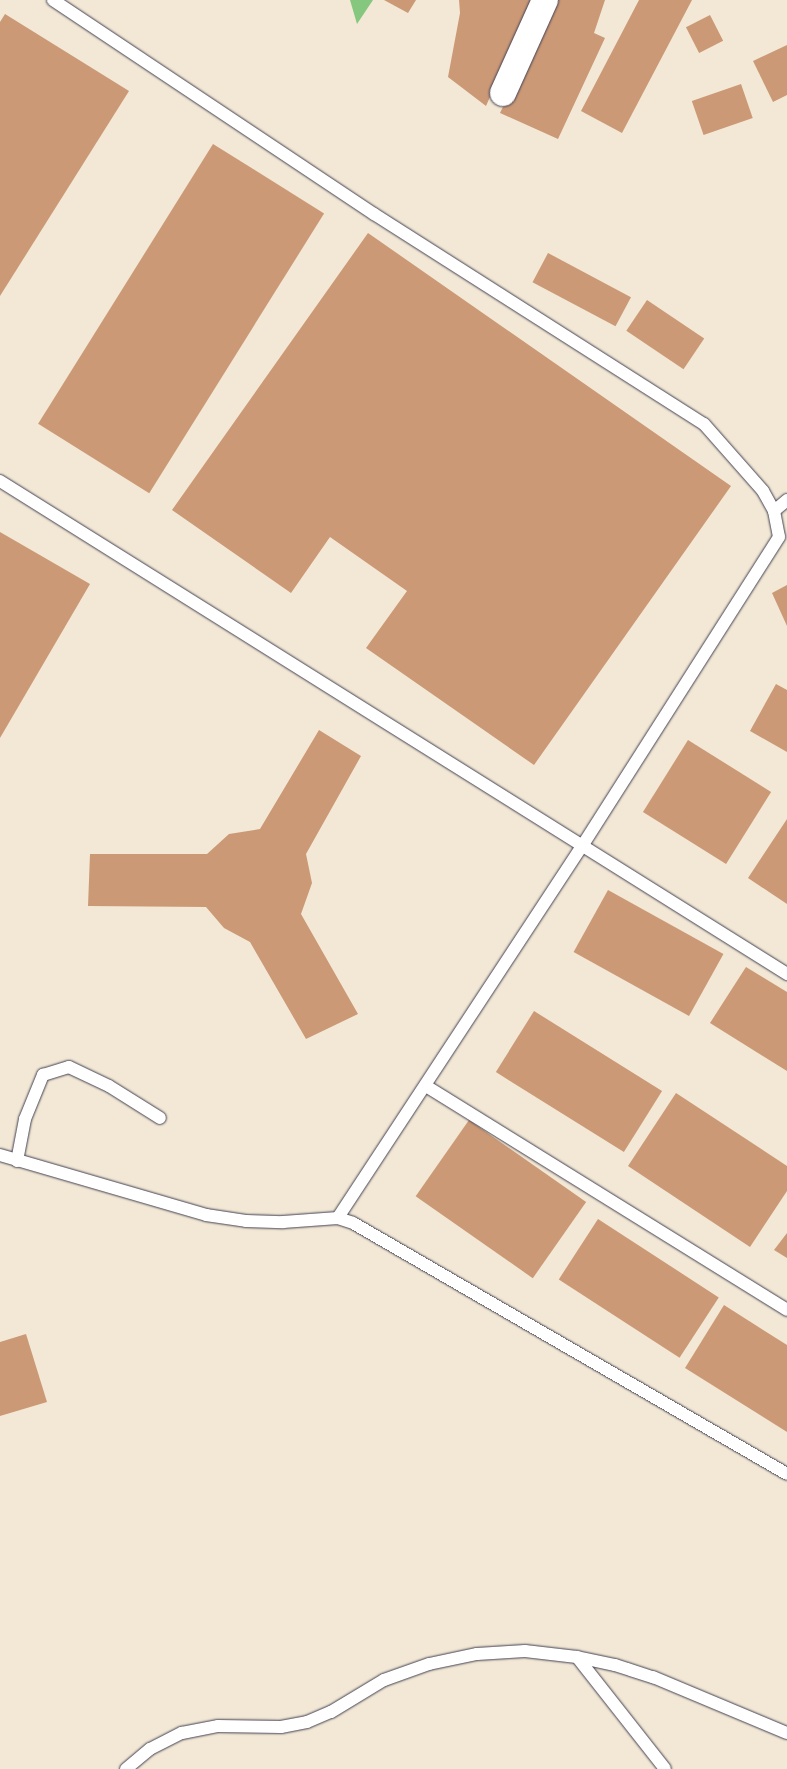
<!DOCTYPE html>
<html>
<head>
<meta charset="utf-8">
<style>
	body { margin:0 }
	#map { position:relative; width:787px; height:1769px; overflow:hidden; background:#f3e8d5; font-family:"Shantell Sans",sans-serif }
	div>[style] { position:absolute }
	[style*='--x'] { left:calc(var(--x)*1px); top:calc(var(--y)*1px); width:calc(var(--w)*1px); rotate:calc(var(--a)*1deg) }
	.green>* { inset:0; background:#86c77f }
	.building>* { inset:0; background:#cb9976; transform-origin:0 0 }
	.roads { filter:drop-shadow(0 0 1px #414052) drop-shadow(0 0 1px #414052) }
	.lane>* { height:12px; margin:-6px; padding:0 6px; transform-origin:6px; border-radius:6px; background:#fff }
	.street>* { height:26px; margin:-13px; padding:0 13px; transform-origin:13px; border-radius:13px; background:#fff }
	span { translate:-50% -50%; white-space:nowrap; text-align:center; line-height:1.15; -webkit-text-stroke:4px #f6f6f2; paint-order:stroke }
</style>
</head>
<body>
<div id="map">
	<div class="green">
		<div style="clip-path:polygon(350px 0,373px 0,357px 24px)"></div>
	</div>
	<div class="building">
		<div style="clip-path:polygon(384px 0,416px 0,408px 13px)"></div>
		<div style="clip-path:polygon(459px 0,533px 0,486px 106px,448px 77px,460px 13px)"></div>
		<div style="clip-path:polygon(553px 0,605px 0,594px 33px,605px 38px,558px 139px,500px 113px)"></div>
		<div style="clip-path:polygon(639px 0,692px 0,622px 133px,581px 111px)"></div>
		<div style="clip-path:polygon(5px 14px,129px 91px,0 296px,0 22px)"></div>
		<div style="left:710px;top:15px;width:29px;height:27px;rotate:63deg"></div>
		<div style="clip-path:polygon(787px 45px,787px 95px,773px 102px,753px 61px)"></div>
		<div style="left:741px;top:84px;width:36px;height:52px;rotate:71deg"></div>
		<div style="left:213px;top:144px;width:131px;height:330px;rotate:32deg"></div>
		<div style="clip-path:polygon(368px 233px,731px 486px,534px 765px,366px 648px,407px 591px,330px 537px,291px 593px,172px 510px)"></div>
		<div style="left:548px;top:253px;width:94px;height:33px;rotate:28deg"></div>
		<div style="left:647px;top:300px;width:69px;height:37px;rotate:34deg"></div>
		<div style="clip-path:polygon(0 532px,90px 584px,0 738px)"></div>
		<div style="clip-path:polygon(787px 585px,787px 626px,772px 593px)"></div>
		<div style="clip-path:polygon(776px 684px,787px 690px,787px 752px,750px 731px)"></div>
		<div style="clip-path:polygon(319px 730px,361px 756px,306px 854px,312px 883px,301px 914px,358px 1014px,306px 1039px,250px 942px,224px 928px,206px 907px,88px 906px,90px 854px,207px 854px,229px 834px,260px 829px)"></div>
		<div style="left:688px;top:740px;width:98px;height:85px;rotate:32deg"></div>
		<div style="clip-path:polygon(787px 819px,787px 904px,748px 878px)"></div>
		<div style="left:608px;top:890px;width:132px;height:71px;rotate:29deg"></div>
		<div style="clip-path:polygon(746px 967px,787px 992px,787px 1071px,710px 1023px)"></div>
		<div style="left:534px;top:1011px;width:151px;height:72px;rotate:32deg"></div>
		<div style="clip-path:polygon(676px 1093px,787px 1166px,787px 1191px,750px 1247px,628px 1166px)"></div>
		<div style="left:469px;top:1120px;width:143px;height:93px;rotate:35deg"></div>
		<div style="left:598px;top:1219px;width:144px;height:72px;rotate:33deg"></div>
		<div style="clip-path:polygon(787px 1233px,787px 1258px,774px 1250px)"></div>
		<div style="clip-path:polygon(724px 1305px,787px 1345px,787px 1432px,685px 1368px)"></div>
		<div style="clip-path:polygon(26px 1334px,47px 1402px,0 1416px,0 1342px)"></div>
	</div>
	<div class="roads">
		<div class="lane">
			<div style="--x:53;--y:0;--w:386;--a:33.7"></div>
			<div style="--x:374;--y:214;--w:391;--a:32.5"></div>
			<div style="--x:704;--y:424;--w:89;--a:48.6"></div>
			<div style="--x:763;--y:491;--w:23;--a:61"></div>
			<div style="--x:774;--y:511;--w:26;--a:79"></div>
			<div style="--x:779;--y:537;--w:366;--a:122.5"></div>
			<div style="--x:582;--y:846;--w:445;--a:123.3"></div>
			<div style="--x:0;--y:481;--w:929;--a:32.06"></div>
			<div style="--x:774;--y:511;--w:17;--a:-40"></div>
			<div style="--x:426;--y:1086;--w:425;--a:31.8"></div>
			<div style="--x:0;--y:1155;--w:215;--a:16.2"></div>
			<div style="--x:206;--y:1215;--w:40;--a:8.5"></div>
			<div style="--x:246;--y:1221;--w:37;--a:2"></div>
			<div style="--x:283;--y:1222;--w:55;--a:-4.2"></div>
			<div style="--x:338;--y:1218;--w:16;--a:18"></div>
			<div style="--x:353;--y:1223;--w:501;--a:30.04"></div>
			<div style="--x:17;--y:1161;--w:43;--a:-79.2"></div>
			<div style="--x:25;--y:1119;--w:48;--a:-67.8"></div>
			<div style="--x:43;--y:1075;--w:27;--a:-17"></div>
			<div style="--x:69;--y:1067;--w:44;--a:25.4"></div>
			<div style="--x:109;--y:1086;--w:60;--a:32.1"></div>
			<div style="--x:577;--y:1657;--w:142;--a:51.8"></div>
			<div style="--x:126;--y:1769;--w:31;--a:-40"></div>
			<div style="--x:150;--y:1749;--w:36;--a:-27"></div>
			<div style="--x:182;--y:1733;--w:37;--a:-11"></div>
			<div style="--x:218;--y:1726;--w:63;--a:0.9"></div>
			<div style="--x:281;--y:1727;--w:26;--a:-11"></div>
			<div style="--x:307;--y:1722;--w:26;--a:-23"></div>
			<div style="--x:331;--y:1712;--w:62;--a:-31.1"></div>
			<div style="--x:384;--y:1680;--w:48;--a:-19.6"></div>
			<div style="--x:429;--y:1664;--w:49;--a:-11.8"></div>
			<div style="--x:477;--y:1654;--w:48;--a:-3.6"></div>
			<div style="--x:525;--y:1651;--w:52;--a:6.6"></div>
			<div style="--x:577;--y:1657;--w:39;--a:12"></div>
			<div style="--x:615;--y:1665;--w:40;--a:18"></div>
			<div style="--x:653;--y:1677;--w:145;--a:22.7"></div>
		</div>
		<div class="street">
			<div style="--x:503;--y:93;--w:102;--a:-65.7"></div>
		</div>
	</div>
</div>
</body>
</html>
